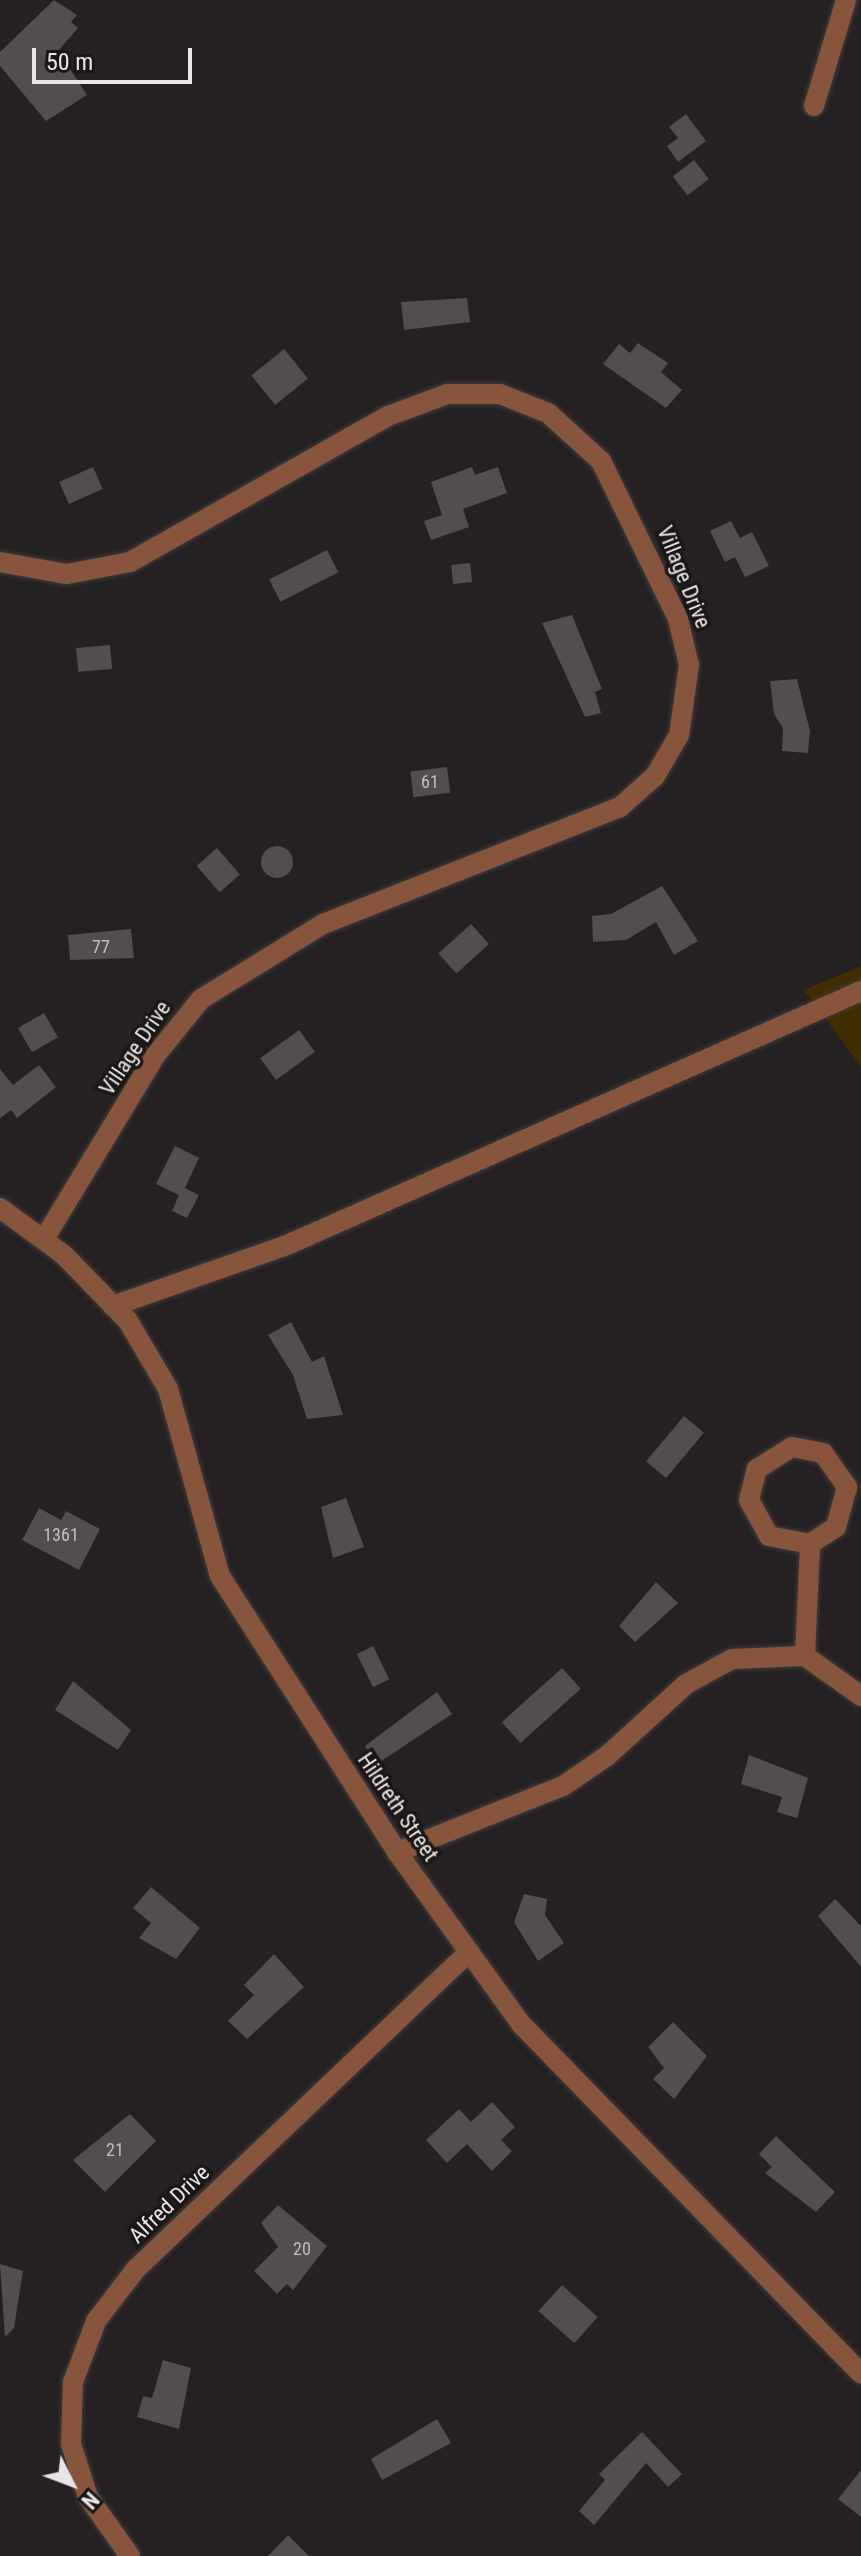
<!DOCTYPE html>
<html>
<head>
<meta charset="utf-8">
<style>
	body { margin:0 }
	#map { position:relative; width:861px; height:2556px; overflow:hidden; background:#252021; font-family:"Roboto Condensed",sans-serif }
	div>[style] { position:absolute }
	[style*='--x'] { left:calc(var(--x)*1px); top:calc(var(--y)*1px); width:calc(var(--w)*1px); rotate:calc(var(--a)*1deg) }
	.green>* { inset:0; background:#412d00 }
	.building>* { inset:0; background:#514d50; transform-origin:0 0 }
	.round { border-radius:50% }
	.roads { filter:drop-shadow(0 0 2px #403c3d) drop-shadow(0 0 2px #403c3d) }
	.minor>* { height:20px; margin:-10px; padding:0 10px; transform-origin:10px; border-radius:10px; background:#86553c }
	span { translate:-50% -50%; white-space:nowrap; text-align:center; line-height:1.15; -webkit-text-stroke:7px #1c1717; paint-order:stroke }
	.number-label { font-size:18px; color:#c3bfc0 }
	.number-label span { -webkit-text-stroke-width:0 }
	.street-label { font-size:22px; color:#e9e5e6 }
	.north { position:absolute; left:32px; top:2444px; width:80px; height:80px; -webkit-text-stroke:6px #1c1717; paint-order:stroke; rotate:132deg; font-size:22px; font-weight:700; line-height:32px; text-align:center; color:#e9e5e6 }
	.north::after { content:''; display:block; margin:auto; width:28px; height:36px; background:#e9e5e6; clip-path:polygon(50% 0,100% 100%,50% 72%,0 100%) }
	.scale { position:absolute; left:32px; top:48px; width:160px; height:36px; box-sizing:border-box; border:4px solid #e9e5e6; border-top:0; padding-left:10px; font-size:24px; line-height:28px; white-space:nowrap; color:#e9e5e6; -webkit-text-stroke:6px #1c1717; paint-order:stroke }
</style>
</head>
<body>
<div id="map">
	<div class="green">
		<div style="clip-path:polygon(861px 966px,861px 1066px,804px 990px)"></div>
	</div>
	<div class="building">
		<div style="clip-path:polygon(54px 0,77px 15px,71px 22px,78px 28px,58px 51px,87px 95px,46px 121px,0 66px,0 52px)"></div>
		<div style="clip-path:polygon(686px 114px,706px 141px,678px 162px,667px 146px,678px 138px,669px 127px)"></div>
		<div style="left:694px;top:160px;width:24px;height:27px;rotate:52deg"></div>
		<div style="clip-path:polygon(467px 298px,470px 322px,404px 330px,401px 302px)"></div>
		<div style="clip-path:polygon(638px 343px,668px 363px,661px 372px,682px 390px,666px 408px,603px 364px,619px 344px,630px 353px)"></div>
		<div style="left:284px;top:349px;width:38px;height:42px;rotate:51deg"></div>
		<div style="left:93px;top:467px;width:24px;height:37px;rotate:66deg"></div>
		<div style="clip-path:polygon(472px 467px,475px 475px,498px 467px,507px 493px,463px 509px,469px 527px,431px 540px,424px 521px,442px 515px,431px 482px)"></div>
		<div style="clip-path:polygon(731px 521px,740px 538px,752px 532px,769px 566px,745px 577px,735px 557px,725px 562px,710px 531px)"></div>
		<div style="left:327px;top:550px;width:25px;height:65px;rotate:63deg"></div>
		<div style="left:470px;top:563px;width:19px;height:19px;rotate:84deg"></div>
		<div style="clip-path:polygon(572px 615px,602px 689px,595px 692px,601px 713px,585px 717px,542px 623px)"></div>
		<div style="left:110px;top:645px;width:24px;height:34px;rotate:85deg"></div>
		<div style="clip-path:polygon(797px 679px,810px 731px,808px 753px,782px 751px,783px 728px,774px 714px,770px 681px)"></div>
		<div style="left:447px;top:767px;width:26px;height:37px;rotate:83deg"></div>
		<div class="round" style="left:261px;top:846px;width:32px;height:32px"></div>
		<div style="left:217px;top:848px;width:35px;height:27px;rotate:49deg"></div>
		<div style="clip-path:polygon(662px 886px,698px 941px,674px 955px,656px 922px,626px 940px,593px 942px,592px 916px,611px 914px)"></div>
		<div style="left:471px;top:924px;width:27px;height:44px;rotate:48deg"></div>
		<div style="clip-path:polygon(131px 929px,134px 958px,70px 960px,68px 935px)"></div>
		<div style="left:44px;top:1013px;width:28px;height:30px;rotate:60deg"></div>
		<div style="left:299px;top:1030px;width:27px;height:48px;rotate:54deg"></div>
		<div style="clip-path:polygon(39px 1065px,56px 1087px,17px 1118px,11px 1110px,0 1118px,0 1069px,13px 1085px)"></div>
		<div style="clip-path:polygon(175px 1146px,199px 1158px,185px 1188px,199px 1195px,187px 1218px,172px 1211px,179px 1195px,156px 1184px)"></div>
		<div style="clip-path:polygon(291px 1322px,312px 1362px,324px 1356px,343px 1415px,307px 1419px,293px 1375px,268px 1335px)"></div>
		<div style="left:684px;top:1416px;width:26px;height:59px;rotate:40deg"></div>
		<div style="clip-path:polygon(346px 1498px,364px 1547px,333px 1558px,321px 1507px)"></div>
		<div style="clip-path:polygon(39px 1508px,61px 1520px,66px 1511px,100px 1529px,79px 1570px,22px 1540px)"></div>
		<div style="clip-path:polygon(656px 1582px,678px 1603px,635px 1642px,619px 1626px)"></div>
		<div style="left:373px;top:1646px;width:37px;height:18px;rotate:64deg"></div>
		<div style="left:562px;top:1668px;width:28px;height:81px;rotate:48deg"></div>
		<div style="clip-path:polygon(73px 1681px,131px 1730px,118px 1750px,55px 1710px)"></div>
		<div style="clip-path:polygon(437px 1692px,452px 1714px,377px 1764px,365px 1746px)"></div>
		<div style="clip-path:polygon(749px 1755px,808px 1778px,797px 1818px,777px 1812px,782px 1797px,741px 1784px)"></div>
		<div style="clip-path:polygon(151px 1887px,200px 1928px,176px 1959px,139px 1938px,151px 1923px,133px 1908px)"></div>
		<div style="clip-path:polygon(524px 1894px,547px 1899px,545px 1915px,564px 1943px,538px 1961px,514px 1922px)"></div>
		<div style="clip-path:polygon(835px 1899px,861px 1926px,861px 1967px,818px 1916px)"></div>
		<div style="clip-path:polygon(274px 1954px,304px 1987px,247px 2039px,228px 2021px,254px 1995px,244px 1985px)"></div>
		<div style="clip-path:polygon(673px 2022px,707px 2056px,674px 2099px,653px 2079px,664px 2068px,648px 2047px)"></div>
		<div style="clip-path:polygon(492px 2102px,515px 2127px,501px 2140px,512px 2151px,492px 2171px,467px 2144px,447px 2163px,426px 2140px,459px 2109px,471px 2122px)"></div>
		<div style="clip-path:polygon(130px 2114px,156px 2141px,105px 2192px,73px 2160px)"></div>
		<div style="clip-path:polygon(776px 2136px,835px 2192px,816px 2212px,765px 2173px,772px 2167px,759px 2154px)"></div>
		<div style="clip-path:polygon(278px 2205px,327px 2246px,293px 2290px,287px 2284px,277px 2294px,254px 2271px,278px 2247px,261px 2223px)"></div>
		<div style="clip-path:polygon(0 2264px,23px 2271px,14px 2328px,5px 2337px)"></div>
		<div style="left:562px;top:2285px;width:48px;height:35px;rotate:42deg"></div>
		<div style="clip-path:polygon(163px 2360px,191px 2368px,179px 2429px,137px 2417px,143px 2396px,152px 2398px)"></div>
		<div style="clip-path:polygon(437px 2419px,451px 2443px,382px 2480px,371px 2459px)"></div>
		<div style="clip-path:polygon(642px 2432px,682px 2474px,668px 2487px,646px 2463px,594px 2525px,579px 2511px,605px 2480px,599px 2474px)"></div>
		<div style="clip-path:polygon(861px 2470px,861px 2517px,838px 2499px)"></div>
		<div style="clip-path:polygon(288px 2535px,309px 2556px,268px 2556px)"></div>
	</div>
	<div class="roads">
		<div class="minor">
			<div style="--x:814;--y:106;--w:111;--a:-73.2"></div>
			<div style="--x:0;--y:562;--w:68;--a:10.2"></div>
			<div style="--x:67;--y:574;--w:64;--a:-10.8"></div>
			<div style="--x:130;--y:562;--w:296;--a:-29.5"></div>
			<div style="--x:388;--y:416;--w:63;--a:-20.4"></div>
			<div style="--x:447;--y:394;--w:53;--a:0"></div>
			<div style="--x:500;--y:394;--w:52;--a:21.6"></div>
			<div style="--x:548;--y:413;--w:72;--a:42.2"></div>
			<div style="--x:601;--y:461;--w:176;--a:64"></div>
			<div style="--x:678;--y:619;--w:47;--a:76.6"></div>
			<div style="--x:689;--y:665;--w:71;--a:98.1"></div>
			<div style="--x:679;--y:735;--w:48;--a:120.3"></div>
			<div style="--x:655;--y:776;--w:47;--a:138.5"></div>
			<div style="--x:620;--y:807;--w:319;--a:158.5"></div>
			<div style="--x:323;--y:924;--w:143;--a:148.4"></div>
			<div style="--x:201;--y:999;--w:73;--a:128.9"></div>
			<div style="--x:155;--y:1056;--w:214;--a:121.2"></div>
			<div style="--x:0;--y:1208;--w:79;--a:36.3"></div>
			<div style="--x:64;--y:1255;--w:92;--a:45.9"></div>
			<div style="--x:128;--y:1321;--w:79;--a:59.5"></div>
			<div style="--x:168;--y:1389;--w:194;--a:74.5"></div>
			<div style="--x:220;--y:1576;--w:328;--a:57.3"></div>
			<div style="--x:397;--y:1852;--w:213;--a:54.2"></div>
			<div style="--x:522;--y:2025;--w:486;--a:45.8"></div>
			<div style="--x:113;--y:1306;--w:184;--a:-19.3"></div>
			<div style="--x:287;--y:1245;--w:628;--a:-23.87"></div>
			<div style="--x:805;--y:1656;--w:112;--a:-87.4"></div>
			<div style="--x:810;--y:1544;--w:42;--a:-169"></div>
			<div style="--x:769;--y:1536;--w:41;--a:-119.1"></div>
			<div style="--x:749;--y:1500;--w:32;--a:-76"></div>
			<div style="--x:757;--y:1469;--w:41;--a:-32.2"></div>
			<div style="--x:792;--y:1447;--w:32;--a:11"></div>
			<div style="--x:823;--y:1453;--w:42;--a:54.8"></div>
			<div style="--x:847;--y:1487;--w:41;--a:105.4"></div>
			<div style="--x:836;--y:1527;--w:31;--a:147"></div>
			<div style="--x:397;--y:1852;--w:179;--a:-21.7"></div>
			<div style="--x:563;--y:1786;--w:53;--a:-34.3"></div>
			<div style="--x:607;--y:1756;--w:107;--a:-42.3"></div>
			<div style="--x:686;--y:1684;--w:52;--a:-28.5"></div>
			<div style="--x:732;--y:1659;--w:73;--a:-2.4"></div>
			<div style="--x:805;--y:1656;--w:69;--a:35.5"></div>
			<div style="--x:130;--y:2556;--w:72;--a:-125.4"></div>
			<div style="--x:88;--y:2497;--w:56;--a:-107.8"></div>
			<div style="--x:71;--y:2444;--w:62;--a:-88.2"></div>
			<div style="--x:73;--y:2382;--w:65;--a:-69.3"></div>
			<div style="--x:96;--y:2321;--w:66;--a:-52.4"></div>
			<div style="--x:136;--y:2269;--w:460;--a:-43.6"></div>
		</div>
	</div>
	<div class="number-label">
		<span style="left:430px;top:782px">61</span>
		<span style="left:101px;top:947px">77</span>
		<span style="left:61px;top:1535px">1361</span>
		<span style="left:115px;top:2150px">21</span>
		<span style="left:302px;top:2249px">20</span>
	</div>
	<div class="street-label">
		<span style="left:684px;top:577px;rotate:68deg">Village Drive</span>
		<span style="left:135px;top:1048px;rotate:-56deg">Village Drive</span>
		<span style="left:398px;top:1807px;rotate:56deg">Hildreth Street</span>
		<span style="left:169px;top:2204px;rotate:-44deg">Alfred Drive</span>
	</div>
	<div class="north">N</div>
	<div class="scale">50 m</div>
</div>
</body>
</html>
